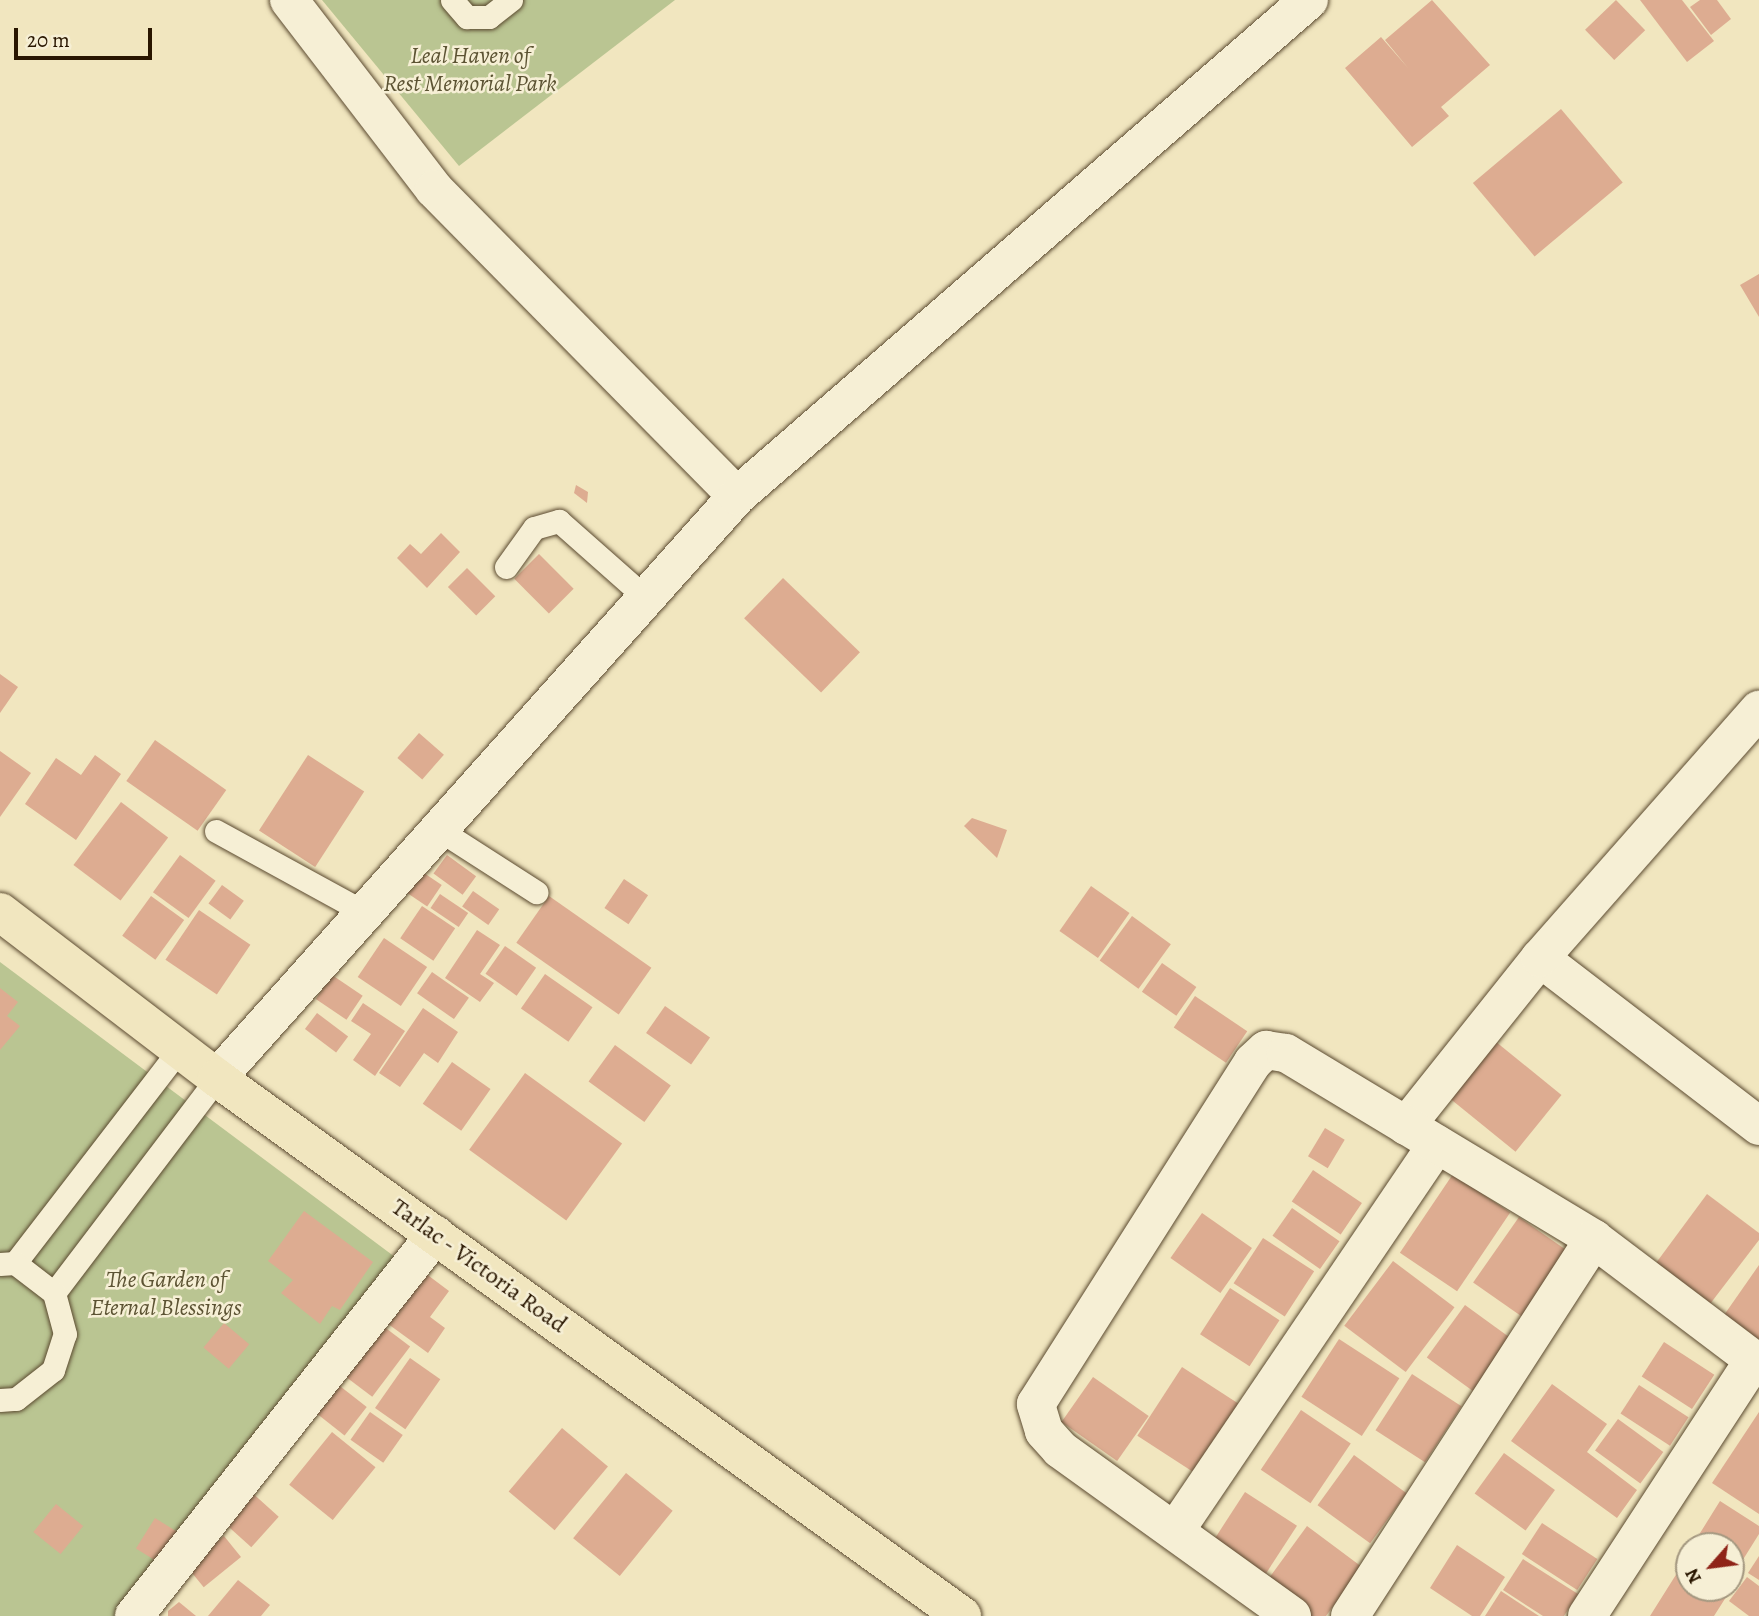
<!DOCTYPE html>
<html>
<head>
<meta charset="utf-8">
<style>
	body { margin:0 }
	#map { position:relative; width:1759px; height:1616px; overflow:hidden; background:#f1e6bf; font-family:Alegreya,serif }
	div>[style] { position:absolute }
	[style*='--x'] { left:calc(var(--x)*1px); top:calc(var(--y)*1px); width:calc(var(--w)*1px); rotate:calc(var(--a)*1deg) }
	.green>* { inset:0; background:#bac592 }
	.building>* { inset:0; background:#ddac91; transform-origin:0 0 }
	.roads { filter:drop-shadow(0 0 2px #5b4a30) drop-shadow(0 0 2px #5b4a30) }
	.service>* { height:23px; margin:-11.5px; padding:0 11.5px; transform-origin:11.5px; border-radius:11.5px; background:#f6efd5 }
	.minor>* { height:38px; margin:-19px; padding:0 19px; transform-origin:19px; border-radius:19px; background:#f6efd5 }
	.primary>* { height:38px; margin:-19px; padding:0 19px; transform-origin:19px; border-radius:19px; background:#f1e6bf }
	span { translate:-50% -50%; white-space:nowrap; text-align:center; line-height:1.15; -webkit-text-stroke:5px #f6efd5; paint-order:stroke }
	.park-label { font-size:24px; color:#5c5333; font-style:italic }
	.street-label { font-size:24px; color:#291600 }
	.north { position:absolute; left:1675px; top:1532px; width:70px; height:70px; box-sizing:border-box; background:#f6efd5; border:2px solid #a49880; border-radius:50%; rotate:242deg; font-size:19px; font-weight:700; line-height:28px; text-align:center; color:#291600 }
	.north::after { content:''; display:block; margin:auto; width:24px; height:32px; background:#8f2418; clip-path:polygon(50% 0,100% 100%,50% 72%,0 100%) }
	.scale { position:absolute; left:14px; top:28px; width:138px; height:32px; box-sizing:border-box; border:4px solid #291600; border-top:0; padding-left:9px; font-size:21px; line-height:24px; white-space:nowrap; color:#291600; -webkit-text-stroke:5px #f6efd5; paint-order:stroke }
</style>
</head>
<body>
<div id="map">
	<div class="green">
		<div style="clip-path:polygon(322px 0,675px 0,459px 166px)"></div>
		<div style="clip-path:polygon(0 962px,403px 1263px,120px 1616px,0 1616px)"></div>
	</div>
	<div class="building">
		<div style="clip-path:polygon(1432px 0,1490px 65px,1441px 107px,1449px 116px,1412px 147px,1345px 68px,1381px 37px,1408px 68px,1385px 40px)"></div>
		<div style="left:1616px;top:0;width:42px;height:43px;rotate:46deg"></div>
		<div style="clip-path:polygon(1640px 0,1682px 0,1714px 41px,1687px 62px)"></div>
		<div style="clip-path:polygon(1700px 0,1717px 0,1731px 19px,1711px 35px,1690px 7px)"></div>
		<div style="left:1561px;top:109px;width:96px;height:115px;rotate:50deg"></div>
		<div style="clip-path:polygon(1759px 274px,1759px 317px,1740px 285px)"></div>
		<div style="clip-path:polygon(576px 485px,588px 492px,587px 503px,574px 493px)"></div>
		<div style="clip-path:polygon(441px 533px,460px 552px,427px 588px,397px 558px,410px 544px,421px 554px)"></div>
		<div style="left:539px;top:554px;width:49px;height:35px;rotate:45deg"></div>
		<div style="left:467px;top:568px;width:40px;height:27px;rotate:45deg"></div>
		<div style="left:783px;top:578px;width:107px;height:56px;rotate:44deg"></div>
		<div style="clip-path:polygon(0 674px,18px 687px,0 713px)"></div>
		<div style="left:419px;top:733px;width:33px;height:33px;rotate:41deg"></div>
		<div style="left:155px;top:740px;width:87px;height:50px;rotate:35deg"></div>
		<div style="clip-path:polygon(0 751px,31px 773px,0 817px)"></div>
		<div style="clip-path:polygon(95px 755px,121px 774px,76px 840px,25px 804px,56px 758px,81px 775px)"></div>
		<div style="left:308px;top:755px;width:67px;height:90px;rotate:33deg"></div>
		<div style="left:121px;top:802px;width:59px;height:79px;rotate:37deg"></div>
		<div style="clip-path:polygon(972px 818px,1007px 830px,997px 858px,964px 826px)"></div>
		<div style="left:180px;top:855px;width:44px;height:46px;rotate:36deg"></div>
		<div style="left:447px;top:855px;width:36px;height:23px;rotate:36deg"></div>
		<div style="left:421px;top:871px;width:25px;height:26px;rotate:34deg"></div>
		<div style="left:624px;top:879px;width:29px;height:35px;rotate:34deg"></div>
		<div style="left:222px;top:885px;width:27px;height:23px;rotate:36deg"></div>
		<div style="left:1091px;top:886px;width:47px;height:55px;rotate:35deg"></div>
		<div style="left:473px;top:891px;width:32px;height:19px;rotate:35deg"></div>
		<div style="left:440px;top:894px;width:34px;height:17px;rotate:34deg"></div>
		<div style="left:151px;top:896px;width:41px;height:49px;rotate:36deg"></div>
		<div style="left:549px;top:896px;width:125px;height:57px;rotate:35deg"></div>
		<div style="left:422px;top:906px;width:40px;height:39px;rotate:34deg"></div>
		<div style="left:199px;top:910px;width:62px;height:60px;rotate:34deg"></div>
		<div style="left:1132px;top:916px;width:48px;height:55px;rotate:36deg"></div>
		<div style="clip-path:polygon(477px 930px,500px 945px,480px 974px,494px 983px,480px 1002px,445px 978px)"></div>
		<div style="left:384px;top:938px;width:52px;height:47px;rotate:34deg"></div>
		<div style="left:505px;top:946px;width:38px;height:34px;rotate:35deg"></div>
		<div style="left:1162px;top:963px;width:42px;height:35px;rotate:35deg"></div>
		<div style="left:432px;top:972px;width:45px;height:26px;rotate:35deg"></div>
		<div style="left:545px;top:974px;width:58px;height:42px;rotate:35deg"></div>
		<div style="left:332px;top:975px;width:37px;height:29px;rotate:34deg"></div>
		<div style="clip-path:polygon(0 988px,18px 1002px,7px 1016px,20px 1026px,0 1050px)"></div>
		<div style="left:1195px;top:996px;width:63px;height:38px;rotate:34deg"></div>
		<div style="clip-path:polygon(363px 1003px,405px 1031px,375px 1076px,353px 1060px,371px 1034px,351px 1021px)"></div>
		<div style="left:665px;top:1006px;width:55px;height:33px;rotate:35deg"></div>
		<div style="clip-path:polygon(423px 1008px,458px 1032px,438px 1063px,424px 1053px,400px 1087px,379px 1073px)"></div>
		<div style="left:317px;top:1013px;width:39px;height:20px;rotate:37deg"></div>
		<div style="left:1490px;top:1037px;width:92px;height:73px;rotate:39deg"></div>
		<div style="left:615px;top:1045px;width:69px;height:45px;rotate:36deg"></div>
		<div style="left:452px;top:1062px;width:47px;height:51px;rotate:35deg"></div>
		<div style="left:525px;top:1073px;width:120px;height:95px;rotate:36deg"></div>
		<div style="left:1325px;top:1128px;width:23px;height:33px;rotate:31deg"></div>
		<div style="left:1313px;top:1170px;width:59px;height:38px;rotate:34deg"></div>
		<div style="left:1453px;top:1174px;width:69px;height:95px;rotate:34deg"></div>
		<div style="clip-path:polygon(1707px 1194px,1759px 1233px,1759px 1240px,1710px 1304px,1656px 1263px)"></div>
		<div style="left:1292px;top:1208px;width:58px;height:34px;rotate:35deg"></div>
		<div style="clip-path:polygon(304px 1211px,373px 1262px,340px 1310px,332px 1306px,320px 1324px,281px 1293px,293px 1280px,268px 1261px)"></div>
		<div style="left:1202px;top:1213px;width:61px;height:55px;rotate:35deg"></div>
		<div style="left:1519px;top:1217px;width:62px;height:80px;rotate:35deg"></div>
		<div style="left:1263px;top:1238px;width:61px;height:54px;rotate:33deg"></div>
		<div style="left:1393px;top:1261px;width:77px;height:81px;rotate:37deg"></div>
		<div style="clip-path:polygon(1759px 1265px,1759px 1344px,1722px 1318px)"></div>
		<div style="clip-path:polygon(421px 1270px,449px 1291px,430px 1317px,445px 1328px,428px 1353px,384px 1321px)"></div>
		<div style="left:1230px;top:1288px;width:59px;height:55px;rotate:33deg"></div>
		<div style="left:1465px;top:1305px;width:57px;height:65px;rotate:36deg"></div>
		<div style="left:224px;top:1323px;width:33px;height:32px;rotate:40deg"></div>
		<div style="left:379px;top:1323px;width:39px;height:63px;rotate:37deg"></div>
		<div style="left:1339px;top:1339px;width:72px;height:69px;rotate:33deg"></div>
		<div style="left:1664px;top:1342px;width:60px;height:41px;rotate:33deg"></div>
		<div style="left:410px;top:1358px;width:37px;height:61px;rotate:35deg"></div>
		<div style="left:1182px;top:1367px;width:68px;height:82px;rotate:33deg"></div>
		<div style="left:1412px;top:1374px;width:59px;height:67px;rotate:33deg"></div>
		<div style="left:1093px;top:1377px;width:68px;height:55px;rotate:35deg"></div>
		<div style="left:336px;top:1383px;width:39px;height:36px;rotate:38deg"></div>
		<div style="clip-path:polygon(1552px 1384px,1607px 1424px,1587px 1452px,1637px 1490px,1617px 1518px,1511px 1441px)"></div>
		<div style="left:1639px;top:1385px;width:59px;height:34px;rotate:33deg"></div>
		<div style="left:1301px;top:1410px;width:60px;height:72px;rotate:34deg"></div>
		<div style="left:370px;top:1412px;width:40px;height:34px;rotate:35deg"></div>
		<div style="clip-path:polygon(1759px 1412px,1759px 1514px,1712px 1483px)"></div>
		<div style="left:1618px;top:1419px;width:56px;height:39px;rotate:36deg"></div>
		<div style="left:562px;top:1428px;width:60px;height:83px;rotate:40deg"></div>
		<div style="left:332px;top:1432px;width:56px;height:68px;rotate:39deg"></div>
		<div style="left:1504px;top:1453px;width:63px;height:50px;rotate:36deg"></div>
		<div style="left:1354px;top:1455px;width:65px;height:62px;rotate:36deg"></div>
		<div style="left:626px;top:1473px;width:60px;height:84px;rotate:39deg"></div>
		<div style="left:249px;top:1490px;width:40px;height:41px;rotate:42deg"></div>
		<div style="left:1245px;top:1492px;width:62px;height:64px;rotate:33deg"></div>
		<div style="clip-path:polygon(1720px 1501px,1759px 1526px,1759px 1534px,1734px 1574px,1731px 1573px,1731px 1546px,1692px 1546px)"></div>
		<div style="left:56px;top:1504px;width:35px;height:36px;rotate:39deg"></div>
		<div style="left:155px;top:1518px;width:28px;height:36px;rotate:32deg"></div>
		<div style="left:1542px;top:1523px;width:66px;height:37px;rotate:33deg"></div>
		<div style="clip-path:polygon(1307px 1526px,1362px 1567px,1326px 1616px,1308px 1616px,1264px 1585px)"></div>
		<div style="left:224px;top:1536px;width:27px;height:48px;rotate:51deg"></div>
		<div style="clip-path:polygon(1457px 1545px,1505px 1577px,1480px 1616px,1472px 1616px,1430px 1588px)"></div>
		<div style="clip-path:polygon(1689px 1554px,1689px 1588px,1731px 1588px,1731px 1580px,1735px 1583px,1714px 1616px,1650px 1616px)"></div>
		<div style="clip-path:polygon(1759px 1556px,1759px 1580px,1748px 1573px)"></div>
		<div style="clip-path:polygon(1523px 1559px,1578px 1594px,1564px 1616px,1543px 1616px,1503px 1590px)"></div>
		<div style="clip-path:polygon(1747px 1577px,1759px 1586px,1759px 1616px,1749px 1616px,1729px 1601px)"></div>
		<div style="clip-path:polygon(238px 1580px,270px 1605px,261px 1616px,208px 1616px)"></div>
		<div style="clip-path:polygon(1501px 1591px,1539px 1616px,1485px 1616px)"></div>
		<div style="clip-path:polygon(179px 1602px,196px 1616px,168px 1616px,168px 1611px)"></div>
	</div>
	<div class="roads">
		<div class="service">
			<div style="--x:452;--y:0;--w:23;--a:49"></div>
			<div style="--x:467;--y:17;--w:22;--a:0"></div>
			<div style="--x:489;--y:17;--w:28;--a:-38"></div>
			<div style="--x:506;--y:567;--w:48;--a:-54.3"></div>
			<div style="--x:534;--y:528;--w:26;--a:-16"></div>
			<div style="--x:559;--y:521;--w:116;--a:41.5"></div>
			<div style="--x:438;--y:829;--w:117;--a:32.7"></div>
			<div style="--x:216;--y:831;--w:171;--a:28.7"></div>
			<div style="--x:15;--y:1263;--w:270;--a:-52.4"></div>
			<div style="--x:54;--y:1293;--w:270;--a:-52.8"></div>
			<div style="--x:0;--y:1400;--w:16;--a:-4"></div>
			<div style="--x:16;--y:1399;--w:47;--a:-38.1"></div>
			<div style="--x:53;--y:1370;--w:38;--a:-72"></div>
			<div style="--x:65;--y:1334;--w:42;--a:-105"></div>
			<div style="--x:54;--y:1293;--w:49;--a:-142.4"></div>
			<div style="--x:15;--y:1263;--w:15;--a:176"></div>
		</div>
		<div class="minor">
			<div style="--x:289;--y:0;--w:238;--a:52.5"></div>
			<div style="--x:434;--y:189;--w:431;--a:45.4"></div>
			<div style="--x:1540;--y:958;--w:276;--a:37.5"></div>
			<div style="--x:217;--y:1078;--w:780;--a:-48.22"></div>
			<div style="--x:737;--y:496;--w:757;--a:-40.93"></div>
			<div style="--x:1406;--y:1126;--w:215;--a:-51.4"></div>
			<div style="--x:1540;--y:958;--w:331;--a:-48.6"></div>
			<div style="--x:1175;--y:1531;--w:467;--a:-55.9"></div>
			<div style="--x:134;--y:1616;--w:486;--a:-51.7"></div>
			<div style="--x:1292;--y:1616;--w:286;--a:-144.3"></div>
			<div style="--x:1060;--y:1449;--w:24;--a:-132"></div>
			<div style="--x:1044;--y:1431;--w:28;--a:-107"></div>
			<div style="--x:1036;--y:1404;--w:405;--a:-57.6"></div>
			<div style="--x:1253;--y:1062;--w:18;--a:-43"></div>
			<div style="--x:1266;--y:1050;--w:20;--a:9"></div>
			<div style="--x:1286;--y:1053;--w:360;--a:31.1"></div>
			<div style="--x:1594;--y:1239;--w:207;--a:37.1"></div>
			<div style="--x:1350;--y:1616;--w:449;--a:-57.1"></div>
			<div style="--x:1587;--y:1616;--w:306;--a:-56.9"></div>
		</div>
		<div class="primary">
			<div style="--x:0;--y:912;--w:273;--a:37.4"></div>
			<div style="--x:217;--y:1078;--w:919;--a:35.83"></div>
		</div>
	</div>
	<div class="park-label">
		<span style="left:470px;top:70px">Leal Haven of<br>Rest Memorial Park</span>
		<span style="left:166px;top:1294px">The Garden of<br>Eternal Blessings</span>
	</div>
	<div class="street-label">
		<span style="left:479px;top:1266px;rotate:36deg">Tarlac - Victoria Road</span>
	</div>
	<div class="north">N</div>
	<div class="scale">20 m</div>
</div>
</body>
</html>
